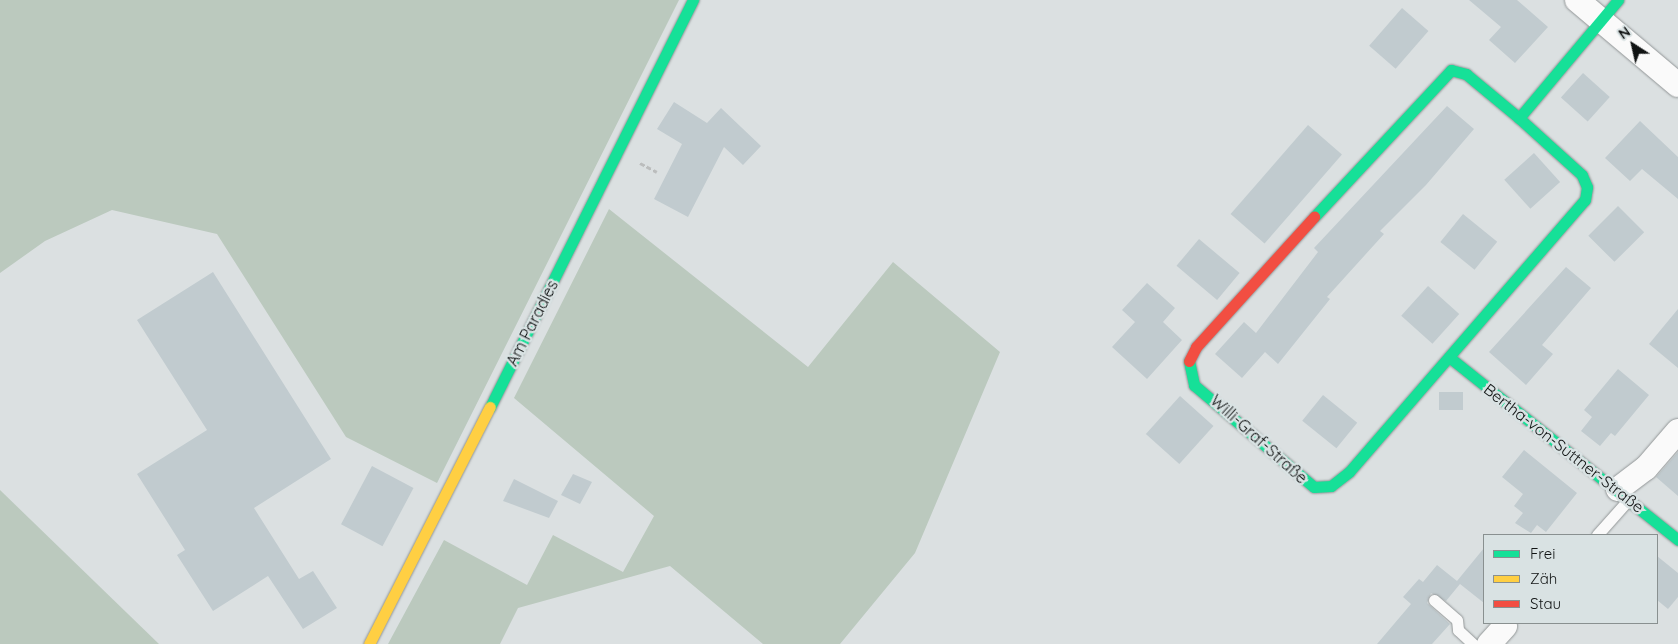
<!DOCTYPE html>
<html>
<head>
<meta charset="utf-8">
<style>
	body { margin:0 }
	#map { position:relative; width:1678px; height:644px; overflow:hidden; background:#dbe0e1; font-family:Quicksand,sans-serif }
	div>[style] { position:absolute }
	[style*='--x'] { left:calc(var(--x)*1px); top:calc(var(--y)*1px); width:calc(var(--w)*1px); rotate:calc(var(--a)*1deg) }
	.green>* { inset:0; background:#bbc9be }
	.building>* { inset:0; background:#c1cbcf; transform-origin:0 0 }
	.path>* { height:3px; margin-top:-1.5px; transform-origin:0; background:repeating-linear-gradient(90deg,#bbbdbd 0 5px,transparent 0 7.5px) }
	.roads { filter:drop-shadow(0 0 1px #929697) drop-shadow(0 0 1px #929697) }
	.lane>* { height:11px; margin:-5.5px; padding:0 5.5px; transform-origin:5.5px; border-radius:5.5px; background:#fafafa }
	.street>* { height:24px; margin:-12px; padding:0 12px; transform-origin:12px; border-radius:12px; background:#fafafa }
	.fast>* { height:11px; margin:-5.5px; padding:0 5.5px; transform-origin:5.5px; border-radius:5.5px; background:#16e098 }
	.slow>* { height:11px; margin:-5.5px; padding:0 5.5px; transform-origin:5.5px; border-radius:5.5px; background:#ffcf43 }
	.jam>* { height:11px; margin:-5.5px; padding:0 5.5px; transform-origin:5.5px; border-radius:5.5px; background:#f24e42 }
	span { translate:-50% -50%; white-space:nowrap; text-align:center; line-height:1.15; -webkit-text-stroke:5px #d9e2e3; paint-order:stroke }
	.street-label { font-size:16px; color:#111414 }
	.legend { position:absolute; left:1483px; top:534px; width:175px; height:90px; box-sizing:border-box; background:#d9e2e3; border:1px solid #899090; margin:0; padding:6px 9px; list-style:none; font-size:15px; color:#111414 }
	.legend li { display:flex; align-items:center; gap:10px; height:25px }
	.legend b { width:25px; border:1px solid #899090 }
	.north { position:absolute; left:1608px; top:20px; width:50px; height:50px; -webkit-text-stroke:4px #d9e2e3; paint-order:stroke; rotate:325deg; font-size:14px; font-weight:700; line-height:20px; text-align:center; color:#111414 }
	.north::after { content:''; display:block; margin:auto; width:18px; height:22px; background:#111414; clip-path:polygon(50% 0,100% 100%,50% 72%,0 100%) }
</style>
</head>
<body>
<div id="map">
	<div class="green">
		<div style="clip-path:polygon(0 0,679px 0,437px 483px,346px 437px,217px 234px,112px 210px,45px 241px,0 273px)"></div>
		<div style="clip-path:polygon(609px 209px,808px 367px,893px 262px,1000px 352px,915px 553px,840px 644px,763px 644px,670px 566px,518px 608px,500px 644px,388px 644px,444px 540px,527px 585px,553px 535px,623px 572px,654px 516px,514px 398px)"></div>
		<div style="clip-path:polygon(0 490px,159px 644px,0 644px)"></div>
	</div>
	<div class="building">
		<div style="clip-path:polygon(1469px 0,1517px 0,1548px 27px,1515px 63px,1489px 40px,1501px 27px)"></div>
		<div style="left:1402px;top:8px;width:35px;height:50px;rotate:41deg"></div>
		<div style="left:1583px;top:73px;width:36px;height:33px;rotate:42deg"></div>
		<div style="clip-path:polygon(674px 102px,707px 123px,721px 108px,761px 146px,743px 165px,724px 147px,688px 217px,654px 199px,682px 144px,657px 129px)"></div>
		<div style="clip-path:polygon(1447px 106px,1474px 129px,1426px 185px,1380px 231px,1384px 234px,1327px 297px,1330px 299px,1278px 364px,1265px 352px,1242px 378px,1215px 354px,1244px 322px,1256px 333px,1318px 252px,1314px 248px)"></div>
		<div style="clip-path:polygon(1640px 121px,1678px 157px,1678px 199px,1642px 169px,1630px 181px,1605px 158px)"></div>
		<div style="left:1308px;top:125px;width:45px;height:118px;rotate:41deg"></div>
		<div style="left:1534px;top:153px;width:39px;height:40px;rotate:48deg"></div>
		<div style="left:1618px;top:206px;width:37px;height:42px;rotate:45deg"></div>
		<div style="left:1463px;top:214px;width:44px;height:36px;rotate:39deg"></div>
		<div style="left:1199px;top:239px;width:53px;height:35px;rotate:40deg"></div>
		<div style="clip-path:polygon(1566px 267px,1591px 288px,1542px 345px,1553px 354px,1526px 385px,1489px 352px)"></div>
		<div style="clip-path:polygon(213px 272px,331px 459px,254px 508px,299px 579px,313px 571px,337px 608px,303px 629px,268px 576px,213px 611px,177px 555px,185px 550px,137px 474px,207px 430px,137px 320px)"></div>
		<div style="clip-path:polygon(1147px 283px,1175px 308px,1163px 322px,1182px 340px,1147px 379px,1112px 347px,1135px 322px,1122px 310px)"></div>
		<div style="left:1428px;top:286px;width:42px;height:40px;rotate:42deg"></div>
		<div style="clip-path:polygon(1678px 309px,1678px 368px,1649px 344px)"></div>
		<div style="clip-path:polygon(1618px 369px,1649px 395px,1615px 436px,1611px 433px,1600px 446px,1581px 431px,1592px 417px,1584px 410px)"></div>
		<div style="left:1463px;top:392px;width:18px;height:24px;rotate:90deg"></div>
		<div style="left:1323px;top:395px;width:44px;height:33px;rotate:39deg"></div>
		<div style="left:1180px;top:396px;width:45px;height:51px;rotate:42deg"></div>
		<div style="clip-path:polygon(1524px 450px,1577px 493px,1546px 532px,1537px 525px,1531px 533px,1515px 523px,1523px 513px,1514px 506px,1523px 494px,1502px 477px)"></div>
		<div style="clip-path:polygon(1678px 452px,1678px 496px,1656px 477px)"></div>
		<div style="left:372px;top:466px;width:47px;height:66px;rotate:28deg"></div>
		<div style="clip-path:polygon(573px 474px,592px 482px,580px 504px,561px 495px)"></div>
		<div style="clip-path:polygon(514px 479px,558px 501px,549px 518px,503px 501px)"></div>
		<div style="clip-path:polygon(1484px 548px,1484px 603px,1460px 584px,1446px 601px,1431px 593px,1427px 603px,1450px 624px,1432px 644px,1377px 644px,1411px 604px,1403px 597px,1419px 579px,1423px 582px,1437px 565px,1457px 581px)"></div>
		<div style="clip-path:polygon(1657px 556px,1678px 573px,1678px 597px,1668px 609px,1657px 600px)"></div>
	</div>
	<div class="path">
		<div style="--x:640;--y:163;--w:19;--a:28"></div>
	</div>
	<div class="roads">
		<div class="lane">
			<div style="--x:1597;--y:535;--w:48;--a:-48.4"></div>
			<div style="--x:1434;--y:600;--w:30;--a:41"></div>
			<div style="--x:1457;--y:620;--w:10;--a:84"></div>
			<div style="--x:1458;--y:630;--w:21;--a:43"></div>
		</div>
		<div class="street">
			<div style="--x:1577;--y:0;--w:132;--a:40.1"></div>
			<div style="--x:1618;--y:489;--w:35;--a:-37"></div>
			<div style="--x:1646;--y:468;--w:49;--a:-49.1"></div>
			<div style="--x:1489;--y:644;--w:24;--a:-48"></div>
		</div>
		<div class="fast">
			<div style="--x:1314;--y:217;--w:201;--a:-47"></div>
			<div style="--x:1451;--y:70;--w:16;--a:15"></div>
			<div style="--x:1466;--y:74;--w:69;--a:39.7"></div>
			<div style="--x:1519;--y:118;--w:154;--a:-50"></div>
			<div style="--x:1449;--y:357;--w:293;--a:38.6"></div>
			<div style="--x:1189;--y:361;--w:25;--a:78"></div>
			<div style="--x:1194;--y:385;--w:157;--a:40.4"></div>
			<div style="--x:1314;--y:487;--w:17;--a:-3"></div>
			<div style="--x:1331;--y:486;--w:23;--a:-38"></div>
			<div style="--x:1349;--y:472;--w:360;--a:-49.1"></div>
			<div style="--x:1585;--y:200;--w:13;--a:-81"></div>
			<div style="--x:1587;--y:187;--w:13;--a:-113"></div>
			<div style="--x:1582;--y:175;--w:85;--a:-137.9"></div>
			<div style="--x:490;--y:407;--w:455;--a:-63.5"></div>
		</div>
		<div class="slow">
			<div style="--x:369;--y:644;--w:266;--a:-63"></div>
		</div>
		<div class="jam">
			<div style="--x:1189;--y:361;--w:16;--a:-63"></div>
			<div style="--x:1196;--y:347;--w:176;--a:-47.8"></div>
		</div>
	</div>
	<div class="street-label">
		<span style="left:532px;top:323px;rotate:-63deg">Am Paradies</span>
		<span style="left:1259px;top:439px;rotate:42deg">Willi-Graf-Straße</span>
		<span style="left:1564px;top:448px;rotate:38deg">Bertha-von-Suttner-Straße</span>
	</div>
	<ul class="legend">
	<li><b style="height:6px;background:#16e098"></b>Frei</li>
	<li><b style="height:6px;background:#ffcf43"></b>Zäh</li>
	<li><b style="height:6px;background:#f24e42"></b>Stau</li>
	</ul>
	<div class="north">N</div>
</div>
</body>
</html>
